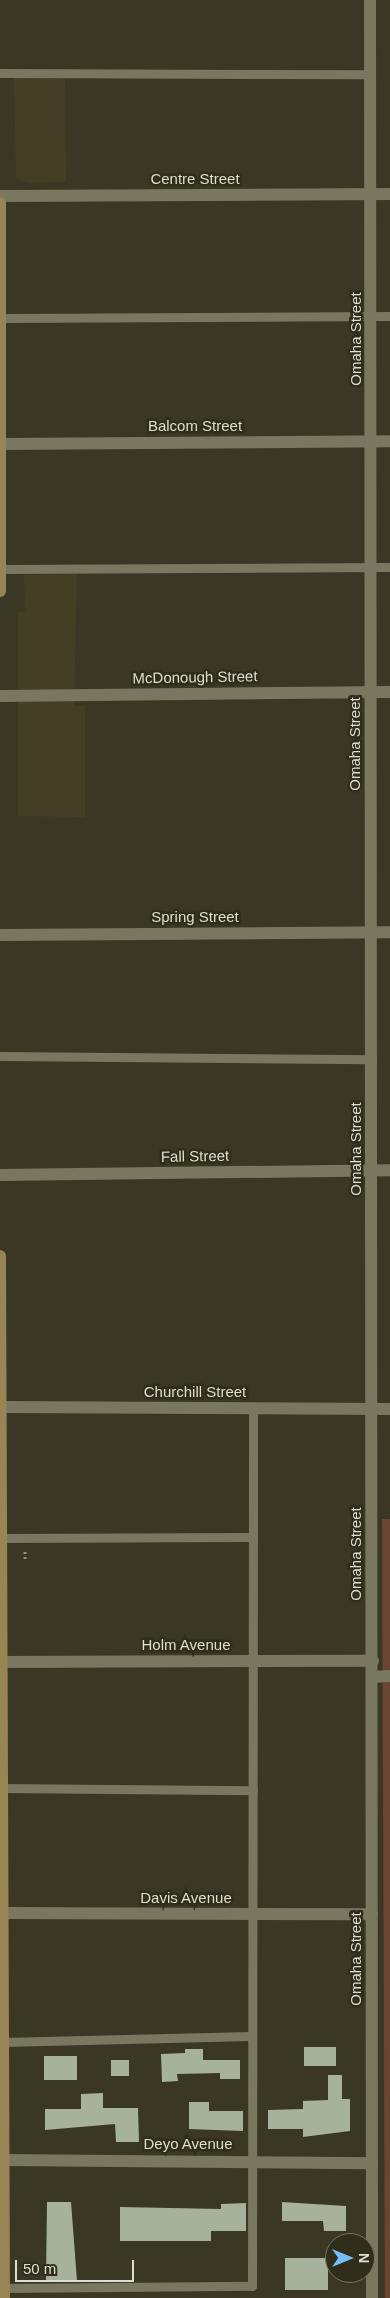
<!DOCTYPE html>
<html>
<head>
<meta charset="utf-8">
<style>
	body { margin:0 }
	#map { position:relative; width:390px; height:2298px; overflow:hidden; background:#3a3824; font-family:Helvetica,sans-serif }
	div>[style] { position:absolute }
	[style*='--x'] { left:calc(var(--x)*1px); top:calc(var(--y)*1px); width:calc(var(--w)*1px); rotate:calc(var(--a)*1deg) }
	.built>* { inset:0; background:#423f24 }
	.green>* { inset:0; background:#6a4532 }
	.building>* { inset:0; background:#a6b29c; transform-origin:0 0 }
	.path>* { height:3px; margin-top:-1.5px; transform-origin:0; background:repeating-linear-gradient(90deg,#939282 0 2.5px,transparent 0 5px) }
	.lane>* { height:9px; margin:-4.5px; padding:0 4.5px; transform-origin:4.5px; border-radius:4.5px; background:#797760 }
	.street>* { height:12px; margin:-6px; padding:0 6px; transform-origin:6px; border-radius:6px; background:#797760 }
	.secondary>* { height:12px; margin:-6px; padding:0 6px; transform-origin:6px; border-radius:6px; background:#988454 }
	span { translate:-50% -50%; white-space:nowrap; text-align:center; line-height:1.15; -webkit-text-stroke:5px #302e1a; paint-order:stroke }
	.street-label { font-size:15px; color:#deddd1 }
	.north { position:absolute; left:325px; top:2233px; width:50px; height:50px; box-sizing:border-box; background:#302e1a; border:1px solid #767463; border-radius:50%; rotate:90deg; font-size:14px; font-weight:700; line-height:20px; text-align:center; color:#deddd1 }
	.north::after { content:''; display:block; margin:auto; width:18px; height:22px; background:#74c0f6; clip-path:polygon(50% 0,100% 100%,50% 72%,0 100%) }
	.scale { position:absolute; left:15px; top:2260px; width:119px; height:22px; box-sizing:border-box; border:2px solid #deddd1; border-top:0; padding-left:6px; font-size:15px; line-height:18px; white-space:nowrap; color:#deddd1; -webkit-text-stroke:4px #302e1a; paint-order:stroke }
</style>
</head>
<body>
<div id="map">
	<div class="built">
		<div style="clip-path:polygon(14px 78px,65px 78px,66px 182px,28px 183px,16px 178px)"></div>
		<div style="clip-path:polygon(77px 574px,74px 706px,85px 706px,85px 817px,18px 816px,18px 613px,25px 611px,24px 575px)"></div>
	</div>
	<div class="green">
		<div style="clip-path:polygon(382px 1519px,390px 1519px,390px 2298px,385px 2298px)"></div>
	</div>
	<div class="building">
		<div style="left:336px;top:2047px;width:19px;height:32px;rotate:90deg"></div>
		<div style="clip-path:polygon(185px 2049px,203px 2049px,203px 2060px,240px 2060px,240px 2079px,220px 2079px,220px 2073px,177px 2074px,178px 2081px,162px 2082px,161px 2054px,185px 2053px)"></div>
		<div style="left:77px;top:2056px;width:24px;height:33px;rotate:90deg"></div>
		<div style="left:111px;top:2060px;width:18px;height:16px"></div>
		<div style="clip-path:polygon(328px 2075px,342px 2075px,342px 2099px,350px 2099px,350px 2131px,303px 2137px,303px 2129px,268px 2129px,268px 2110px,303px 2109px,303px 2101px,328px 2100px)"></div>
		<div style="clip-path:polygon(103px 2093px,103px 2108px,138px 2108px,139px 2142px,116px 2142px,115px 2124px,45px 2130px,45px 2109px,81px 2109px,81px 2094px)"></div>
		<div style="clip-path:polygon(189px 2102px,209px 2102px,209px 2111px,243px 2111px,243px 2131px,189px 2129px)"></div>
		<div style="clip-path:polygon(47px 2202px,71px 2202px,77px 2281px,46px 2281px)"></div>
		<div style="clip-path:polygon(282px 2202px,346px 2206px,346px 2231px,324px 2231px,323px 2221px,282px 2221px)"></div>
		<div style="clip-path:polygon(246px 2203px,246px 2231px,211px 2231px,211px 2241px,120px 2241px,120px 2207px,221px 2209px,221px 2204px)"></div>
		<div style="left:328px;top:2258px;width:32px;height:43px;rotate:90deg"></div>
	</div>
	<div class="path">
		<div style="--x:25;--y:1559;--w:10;--a:-90"></div>
	</div>
	<div class="lane">
		<div style="--x:0;--y:73;--w:370;--a:0.2"></div>
		<div style="--x:2;--y:318;--w:388;--a:-0.3"></div>
		<div style="--x:0;--y:569;--w:390;--a:-0.3"></div>
		<div style="--x:0;--y:1056;--w:372;--a:0.5"></div>
		<div style="--x:0;--y:1538;--w:253;--a:-0.2"></div>
		<div style="--x:0;--y:1788;--w:253;--a:0.5"></div>
		<div style="--x:3;--y:2042;--w:248;--a:-1.4"></div>
		<div style="--x:4;--y:2288;--w:248;--a:-0.5"></div>
		<div style="--x:252;--y:2286;--w:877;--a:-89.93"></div>
	</div>
	<div class="street">
		<div style="--x:370;--y:0;--w:2298;--a:89.95"></div>
		<div style="--x:0;--y:196;--w:390;--a:-0.3"></div>
		<div style="--x:0;--y:444;--w:390;--a:-0.4"></div>
		<div style="--x:0;--y:696;--w:390;--a:-0.6"></div>
		<div style="--x:0;--y:935;--w:390;--a:-0.4"></div>
		<div style="--x:0;--y:1175;--w:390;--a:-0.7"></div>
		<div style="--x:0;--y:1407;--w:390;--a:0.3"></div>
		<div style="--x:0;--y:1662;--w:373;--a:-0.2"></div>
		<div style="--x:373;--y:1677;--w:17;--a:-3"></div>
		<div style="--x:0;--y:1913;--w:372;--a:0.2"></div>
		<div style="--x:3;--y:2160;--w:369;--a:0.5"></div>
	</div>
	<div class="secondary">
		<div style="--x:0;--y:203;--w:388;--a:90"></div>
		<div style="--x:0;--y:1256;--w:1042;--a:89.78"></div>
	</div>
	<div class="street-label">
		<span style="left:195px;top:179px">Centre Street</span>
		<span style="left:356px;top:339px;rotate:-90deg">Omaha Street</span>
		<span style="left:195px;top:426px">Balcom Street</span>
		<span style="left:195px;top:677px;rotate:-1deg">McDonough Street</span>
		<span style="left:355px;top:744px;rotate:-90deg">Omaha Street</span>
		<span style="left:195px;top:917px">Spring Street</span>
		<span style="left:356px;top:1149px;rotate:-90deg">Omaha Street</span>
		<span style="left:195px;top:1156px;rotate:-1deg">Fall Street</span>
		<span style="left:195px;top:1392px">Churchill Street</span>
		<span style="left:356px;top:1554px;rotate:-90deg">Omaha Street</span>
		<span style="left:186px;top:1645px">Holm Avenue</span>
		<span style="left:186px;top:1898px">Davis Avenue</span>
		<span style="left:356px;top:1959px;rotate:-90deg">Omaha Street</span>
		<span style="left:188px;top:2144px">Deyo Avenue</span>
	</div>
	<div class="north">N</div>
	<div class="scale">50 m</div>
</div>
</body>
</html>
